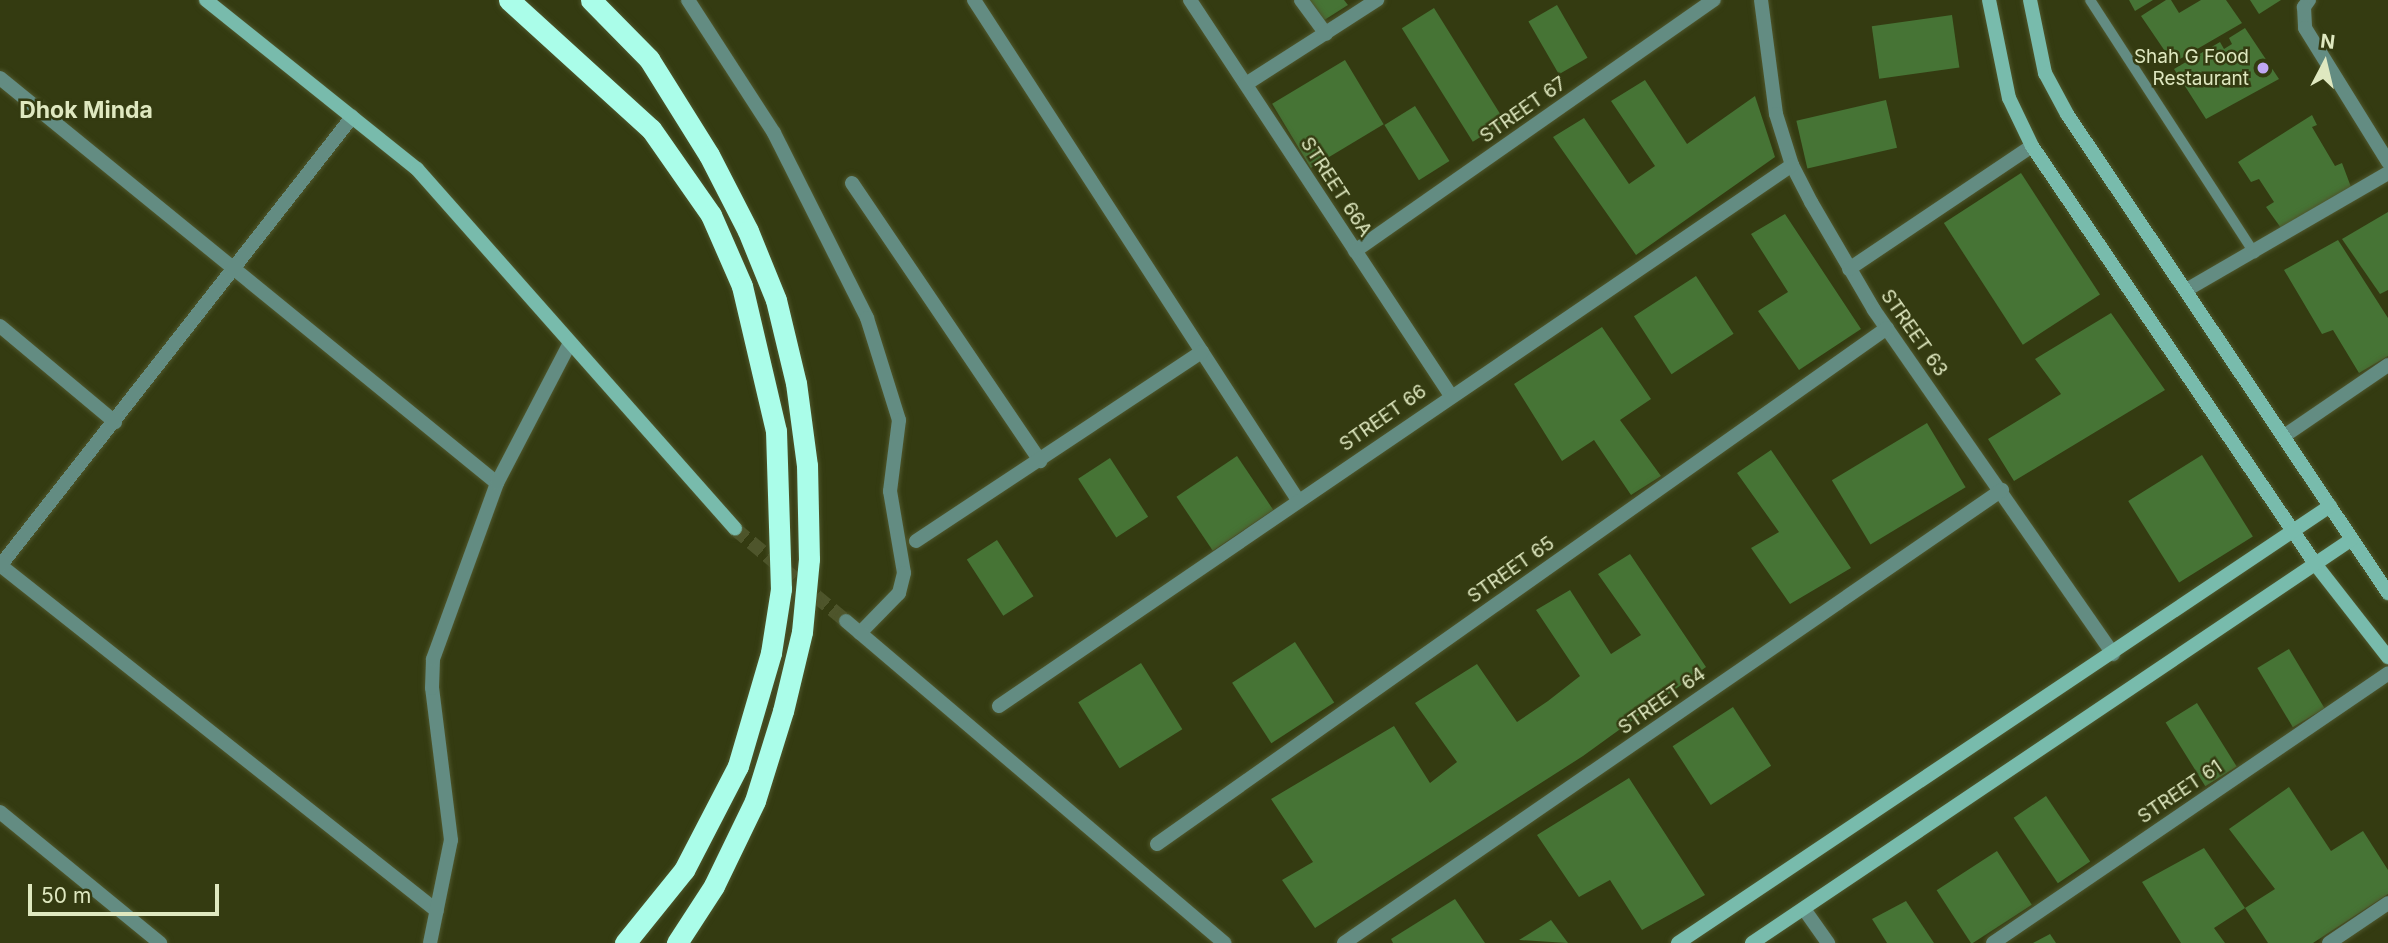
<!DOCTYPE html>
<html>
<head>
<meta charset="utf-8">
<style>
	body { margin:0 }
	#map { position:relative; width:2388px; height:943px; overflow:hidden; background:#343b11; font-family:Inter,sans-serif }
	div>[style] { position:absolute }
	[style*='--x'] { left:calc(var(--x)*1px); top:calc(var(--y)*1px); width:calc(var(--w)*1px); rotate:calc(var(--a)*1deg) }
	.building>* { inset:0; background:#467435; transform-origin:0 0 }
	.secondary-tunnel>* { height:14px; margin-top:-7px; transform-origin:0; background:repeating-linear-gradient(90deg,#4e552b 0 14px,transparent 0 21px) }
	.roads { filter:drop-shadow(0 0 2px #4f572d) drop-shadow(0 0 2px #4f572d) }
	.lane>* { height:10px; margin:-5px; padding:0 5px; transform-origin:5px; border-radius:5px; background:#638c82 }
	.street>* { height:14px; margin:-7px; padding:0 7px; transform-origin:7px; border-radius:7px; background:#638c82 }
	.secondary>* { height:14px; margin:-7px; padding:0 7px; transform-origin:7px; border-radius:7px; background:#78bbac }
	.highway>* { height:21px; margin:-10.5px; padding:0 10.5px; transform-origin:10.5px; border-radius:10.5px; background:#aafde9 }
	.dots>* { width:19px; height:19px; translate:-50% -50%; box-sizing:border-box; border:4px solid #343b11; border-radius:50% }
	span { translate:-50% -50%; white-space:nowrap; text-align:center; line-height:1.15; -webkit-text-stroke:5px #343b11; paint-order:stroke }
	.poi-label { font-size:19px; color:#dfe8c0 }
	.right { translate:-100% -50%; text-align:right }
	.street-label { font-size:19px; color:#dfe8c0 }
	.quarter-label { font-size:23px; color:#dfe8c0; font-weight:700 }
	.north { position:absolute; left:2290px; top:28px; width:70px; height:70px; -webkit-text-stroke:5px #343b11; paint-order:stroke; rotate:7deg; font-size:19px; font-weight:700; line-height:28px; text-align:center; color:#dfe8c0 }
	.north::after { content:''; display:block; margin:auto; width:24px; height:32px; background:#dfe8c0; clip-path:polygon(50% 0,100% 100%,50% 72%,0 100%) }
	.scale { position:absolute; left:28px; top:884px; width:191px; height:32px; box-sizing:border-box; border:4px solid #dfe8c0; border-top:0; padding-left:9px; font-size:21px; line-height:24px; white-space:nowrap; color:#dfe8c0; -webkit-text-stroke:5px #343b11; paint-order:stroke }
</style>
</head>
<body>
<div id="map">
	<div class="building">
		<div style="clip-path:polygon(1302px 0,1344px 0,1348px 5px,1318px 24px)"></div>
		<div style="clip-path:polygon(2129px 0,2153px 0,2135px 11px)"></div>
		<div style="clip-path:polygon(2166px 0,2171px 0,2179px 13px,2201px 0,2226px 0,2242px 23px,2173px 63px,2141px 16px)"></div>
		<div style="clip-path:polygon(2250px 0,2281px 0,2259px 14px)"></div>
		<div style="left:1557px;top:5px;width:61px;height:33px;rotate:60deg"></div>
		<div style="left:1434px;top:8px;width:134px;height:38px;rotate:58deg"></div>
		<div style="left:1952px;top:15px;width:53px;height:81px;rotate:82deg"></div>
		<div style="clip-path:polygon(2245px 28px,2279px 79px,2206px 119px,2174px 69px,2220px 42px,2224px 49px,2232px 44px,2229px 38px)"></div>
		<div style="left:1345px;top:60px;width:75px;height:85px;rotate:59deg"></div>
		<div style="clip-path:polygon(1645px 80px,1687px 144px,1755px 96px,1775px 157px,1636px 255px,1553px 137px,1584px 118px,1629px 184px,1655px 166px,1611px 101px)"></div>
		<div style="left:1886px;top:100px;width:49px;height:92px;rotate:77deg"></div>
		<div style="left:1415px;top:106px;width:65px;height:36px;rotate:58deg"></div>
		<div style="clip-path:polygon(2312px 115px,2317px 125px,2312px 127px,2335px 166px,2342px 163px,2351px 187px,2281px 228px,2266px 207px,2274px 202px,2259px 179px,2251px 182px,2238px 162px)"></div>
		<div style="left:2021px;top:173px;width:145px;height:92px;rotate:57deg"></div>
		<div style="clip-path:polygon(2388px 212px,2388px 290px,2380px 294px,2342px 239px)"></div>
		<div style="clip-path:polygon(1785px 214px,1861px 329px,1799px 370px,1758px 311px,1788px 292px,1751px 234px)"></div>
		<div style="clip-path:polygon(2338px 240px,2388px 318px,2388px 356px,2359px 373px,2333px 330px,2322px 334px,2284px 270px)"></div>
		<div style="left:1696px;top:276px;width:69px;height:74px;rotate:57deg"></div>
		<div style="clip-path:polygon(2111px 313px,2165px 390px,2014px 481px,1988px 439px,2061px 394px,2035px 359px)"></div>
		<div style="clip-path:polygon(1602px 327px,1651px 399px,1620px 420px,1661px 476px,1631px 495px,1594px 440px,1562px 461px,1514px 384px)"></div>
		<div style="left:1927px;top:423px;width:75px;height:111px;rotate:59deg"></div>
		<div style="clip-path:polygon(1771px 450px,1851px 568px,1790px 604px,1751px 548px,1779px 532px,1737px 473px)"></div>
		<div style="left:2202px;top:455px;width:96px;height:87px;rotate:58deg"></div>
		<div style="left:1237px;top:456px;width:65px;height:73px;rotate:56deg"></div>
		<div style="left:1110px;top:458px;width:70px;height:38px;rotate:57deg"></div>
		<div style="left:997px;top:540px;width:67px;height:36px;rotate:57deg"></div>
		<div style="clip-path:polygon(1630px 554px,1706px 667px,1583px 756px,1315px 928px,1282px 880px,1313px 862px,1271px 799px,1394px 726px,1430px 783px,1457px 762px,1415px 703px,1477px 664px,1517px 722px,1548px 701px,1580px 676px,1536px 610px,1570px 590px,1611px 654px,1641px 635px,1598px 574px)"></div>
		<div style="left:1295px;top:642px;width:72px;height:75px;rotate:57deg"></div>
		<div style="left:2289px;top:649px;width:69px;height:37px;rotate:59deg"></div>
		<div style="left:1141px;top:663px;width:78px;height:74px;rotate:58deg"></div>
		<div style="left:2197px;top:703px;width:75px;height:37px;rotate:58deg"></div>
		<div style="left:1733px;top:707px;width:70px;height:72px;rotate:57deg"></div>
		<div style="clip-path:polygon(1629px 778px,1705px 895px,1642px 930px,1610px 880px,1579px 897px,1537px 835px)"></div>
		<div style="clip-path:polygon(2289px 787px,2331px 851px,2363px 831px,2388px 870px,2388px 894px,2313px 943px,2268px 943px,2245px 908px,2275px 889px,2229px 829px)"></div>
		<div style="left:2046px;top:796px;width:79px;height:39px;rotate:56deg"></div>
		<div style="clip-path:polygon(2204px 848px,2245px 908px,2214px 928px,2225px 943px,2181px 943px,2142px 882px)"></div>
		<div style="left:1997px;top:851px;width:64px;height:72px;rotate:57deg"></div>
		<div style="clip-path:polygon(1455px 899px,1485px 943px,1393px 943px,1391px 939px)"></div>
		<div style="clip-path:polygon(1906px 901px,1934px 943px,1887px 943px,1872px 919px)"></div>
		<div style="clip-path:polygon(1551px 920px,1568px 943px,1519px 940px)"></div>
		<div style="clip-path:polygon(2050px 934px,2056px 943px,2033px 943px)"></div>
	</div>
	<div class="secondary-tunnel">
		<div style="--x:735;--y:529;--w:144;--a:39.7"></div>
	</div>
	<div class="roads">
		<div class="lane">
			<div style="--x:2090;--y:0;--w:302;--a:57"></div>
		</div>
		<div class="street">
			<div style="--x:688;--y:0;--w:158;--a:57.1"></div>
			<div style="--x:774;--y:133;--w:207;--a:63.3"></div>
			<div style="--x:867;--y:318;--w:107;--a:72.6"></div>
			<div style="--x:899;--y:420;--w:72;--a:97.2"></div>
			<div style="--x:890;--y:491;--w:83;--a:80.3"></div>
			<div style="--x:904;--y:573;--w:21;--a:104"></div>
			<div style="--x:899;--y:593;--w:56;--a:134.3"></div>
			<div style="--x:974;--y:0;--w:596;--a:57.06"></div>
			<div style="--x:1190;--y:0;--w:473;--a:56.6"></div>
			<div style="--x:1301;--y:0;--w:42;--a:53.7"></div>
			<div style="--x:1761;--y:0;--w:115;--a:82.5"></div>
			<div style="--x:1776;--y:114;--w:53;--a:72.6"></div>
			<div style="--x:1792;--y:165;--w:42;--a:62.8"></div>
			<div style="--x:1811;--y:202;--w:125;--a:59.7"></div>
			<div style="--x:1874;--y:310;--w:419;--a:55.2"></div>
			<div style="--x:2309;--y:0;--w:9;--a:126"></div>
			<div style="--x:2304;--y:7;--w:21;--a:87"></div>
			<div style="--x:2305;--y:28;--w:158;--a:58.2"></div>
			<div style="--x:0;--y:78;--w:641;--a:39.18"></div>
			<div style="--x:1246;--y:84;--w:156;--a:-32.7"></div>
			<div style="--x:852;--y:183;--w:336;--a:55.9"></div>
			<div style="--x:1355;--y:251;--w:438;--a:-35"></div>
			<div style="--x:1849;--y:269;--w:220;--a:-33.9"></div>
			<div style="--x:2188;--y:289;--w:231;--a:-30.1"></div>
			<div style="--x:0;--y:326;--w:150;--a:39.9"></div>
			<div style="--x:2284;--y:436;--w:126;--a:-34.3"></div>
			<div style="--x:916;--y:541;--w:343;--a:-33.5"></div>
			<div style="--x:0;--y:565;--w:557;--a:38.37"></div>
			<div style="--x:0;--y:566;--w:571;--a:-51.9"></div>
			<div style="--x:846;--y:621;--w:497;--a:40.4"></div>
			<div style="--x:999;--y:706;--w:960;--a:-34.3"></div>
			<div style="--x:0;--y:812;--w:207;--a:39.3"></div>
			<div style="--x:1157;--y:844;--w:894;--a:-35.25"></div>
			<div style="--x:1804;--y:909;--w:42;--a:54.8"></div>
			<div style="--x:430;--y:943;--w:105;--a:-78.5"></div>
			<div style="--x:451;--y:840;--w:153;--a:-97.1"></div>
			<div style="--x:432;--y:688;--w:29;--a:-88"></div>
			<div style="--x:433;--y:659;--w:187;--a:-70"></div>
			<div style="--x:497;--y:483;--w:158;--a:-62.5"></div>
			<div style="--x:1344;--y:943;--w:799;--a:-34.55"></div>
			<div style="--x:1993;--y:943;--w:478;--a:-34.3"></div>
			<div style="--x:2329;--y:943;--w:71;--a:-34.1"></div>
		</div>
		<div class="secondary">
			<div style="--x:206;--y:0;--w:270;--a:38.7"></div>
			<div style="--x:417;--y:169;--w:480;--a:48.5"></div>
			<div style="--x:1989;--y:0;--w:100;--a:78.5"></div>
			<div style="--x:2009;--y:98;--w:53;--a:64.4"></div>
			<div style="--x:2032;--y:146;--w:506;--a:55.87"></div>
			<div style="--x:2316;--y:565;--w:117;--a:52"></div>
			<div style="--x:2030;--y:0;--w:75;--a:78.4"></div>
			<div style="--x:2045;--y:73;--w:47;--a:61.8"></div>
			<div style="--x:2067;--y:114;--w:577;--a:56.17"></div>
			<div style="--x:1678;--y:943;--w:785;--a:-33.83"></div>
			<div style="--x:1752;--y:943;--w:723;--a:-33.95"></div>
		</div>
		<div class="highway">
			<div style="--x:509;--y:0;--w:192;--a:42.3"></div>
			<div style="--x:651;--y:129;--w:105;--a:55.1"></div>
			<div style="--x:711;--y:215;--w:77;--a:66.4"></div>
			<div style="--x:742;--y:286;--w:149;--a:76.8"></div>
			<div style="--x:776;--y:431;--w:158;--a:88.2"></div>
			<div style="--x:781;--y:589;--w:65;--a:98.9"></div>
			<div style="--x:771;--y:653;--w:118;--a:106.3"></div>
			<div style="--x:738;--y:766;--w:117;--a:117.4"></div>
			<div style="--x:684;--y:870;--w:94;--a:128.9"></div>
			<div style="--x:591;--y:0;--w:83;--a:45.5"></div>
			<div style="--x:649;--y:59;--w:113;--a:58"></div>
			<div style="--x:709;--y:155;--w:85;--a:62.8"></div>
			<div style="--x:748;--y:231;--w:74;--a:67.9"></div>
			<div style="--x:776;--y:300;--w:85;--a:76.5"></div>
			<div style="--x:796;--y:383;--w:83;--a:82.4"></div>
			<div style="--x:807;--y:465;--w:94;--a:88.8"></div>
			<div style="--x:809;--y:559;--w:73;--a:95.5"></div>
			<div style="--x:802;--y:632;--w:81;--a:103.5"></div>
			<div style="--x:783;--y:711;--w:94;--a:107.3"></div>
			<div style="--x:755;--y:801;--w:94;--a:115.8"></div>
			<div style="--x:714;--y:886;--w:68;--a:123"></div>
		</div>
	</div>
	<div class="dots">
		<div style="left:2263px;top:68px;background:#c0a8f4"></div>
	</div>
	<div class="poi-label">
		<span class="right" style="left:2249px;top:68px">Shah G Food<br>Restaurant</span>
	</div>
	<div class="street-label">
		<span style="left:1523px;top:110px;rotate:-35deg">STREET 67</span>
		<span style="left:1336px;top:187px;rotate:57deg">STREET 66A</span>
		<span style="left:1914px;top:333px;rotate:55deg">STREET 63</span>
		<span style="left:1383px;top:418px;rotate:-35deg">STREET 66</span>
		<span style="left:1511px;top:570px;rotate:-35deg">STREET 65</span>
		<span style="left:1662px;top:701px;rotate:-35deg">STREET 64</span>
		<span style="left:2180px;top:792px;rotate:-34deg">STREET 61</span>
	</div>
	<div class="quarter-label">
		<span style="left:86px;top:110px">Dhok Minda</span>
	</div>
	<div class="north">N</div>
	<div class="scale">50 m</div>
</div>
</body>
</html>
